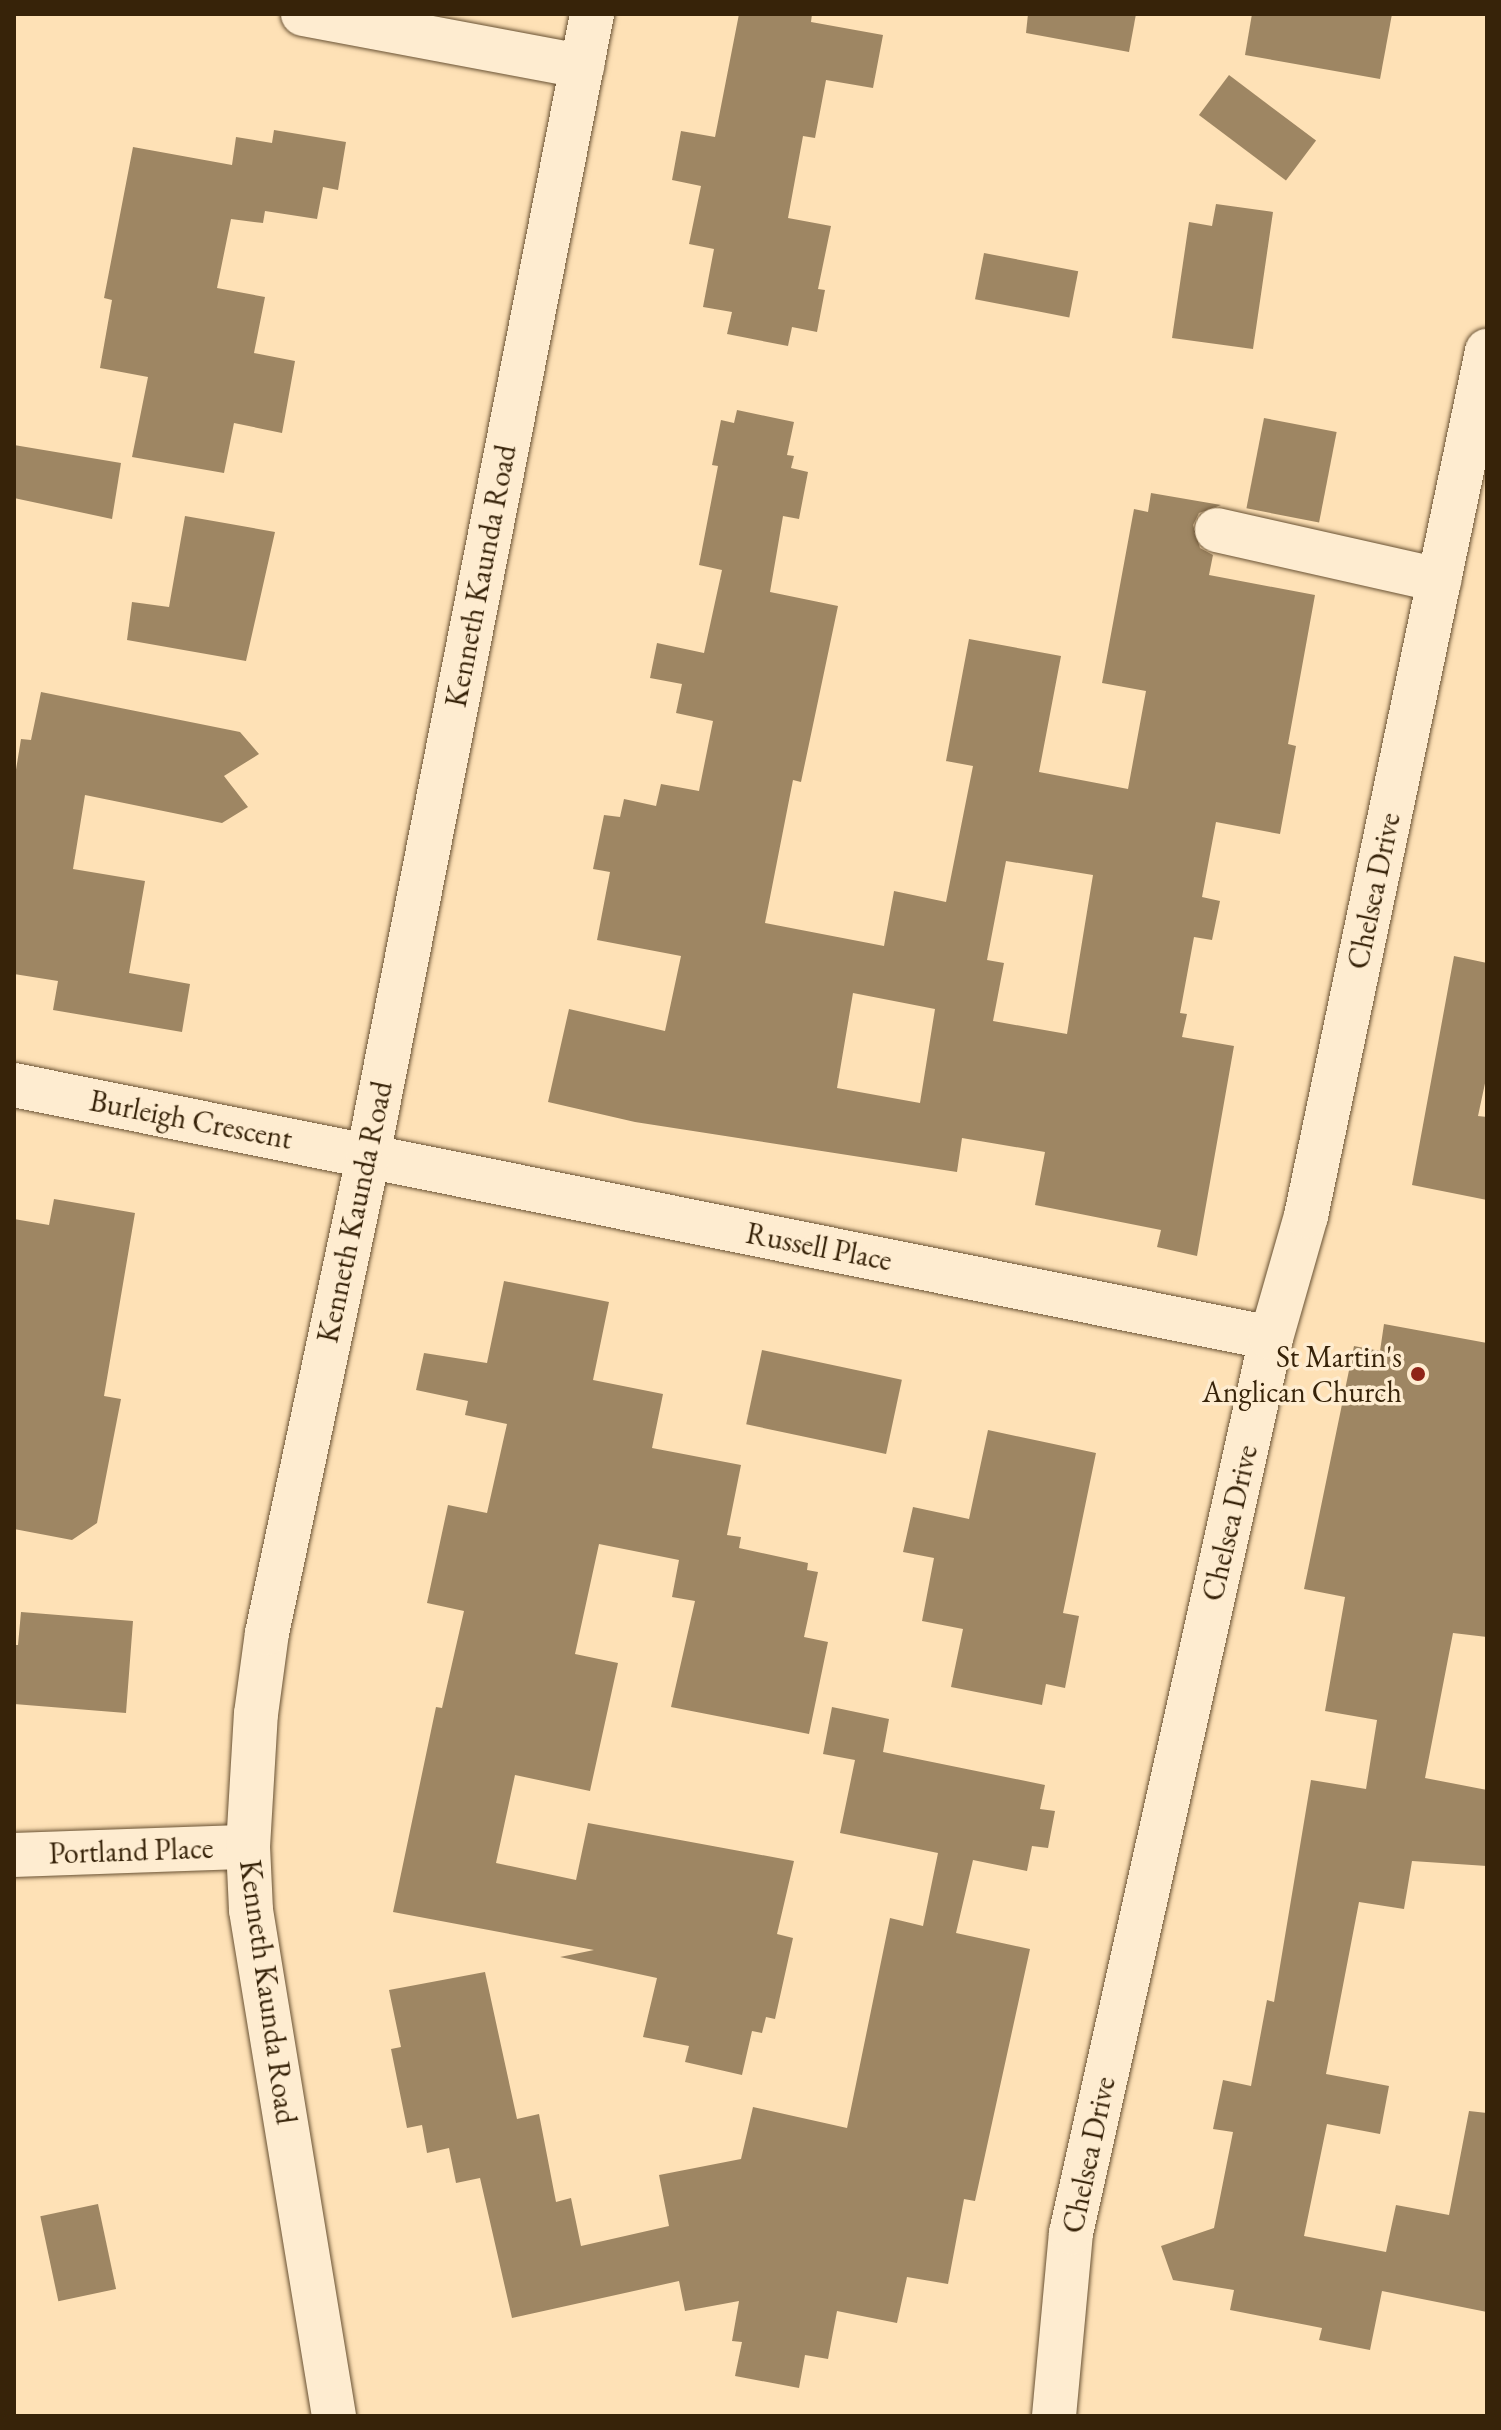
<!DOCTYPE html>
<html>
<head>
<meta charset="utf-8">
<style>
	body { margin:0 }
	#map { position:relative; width:1501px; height:2430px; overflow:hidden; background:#fee1b6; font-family:"EB Garamond",serif }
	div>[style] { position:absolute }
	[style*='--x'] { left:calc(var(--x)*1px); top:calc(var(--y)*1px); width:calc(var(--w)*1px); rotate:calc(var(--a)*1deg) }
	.building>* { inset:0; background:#9e8663; transform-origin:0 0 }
	.roads { filter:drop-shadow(0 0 2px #695234) drop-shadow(0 0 2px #695234) }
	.minor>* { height:44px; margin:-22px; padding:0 22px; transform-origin:22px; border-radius:22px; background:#feecd0 }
	.secondary>* { height:44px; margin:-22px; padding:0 22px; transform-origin:22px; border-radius:22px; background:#feecd0 }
	.dots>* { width:22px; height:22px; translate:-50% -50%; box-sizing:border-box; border:4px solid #feecd0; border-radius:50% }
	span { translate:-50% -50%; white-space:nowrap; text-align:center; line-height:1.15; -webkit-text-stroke:7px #feecd0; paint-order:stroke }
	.street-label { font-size:30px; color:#372309 }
	.poi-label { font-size:30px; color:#372309 }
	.right { translate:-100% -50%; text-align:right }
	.frame { position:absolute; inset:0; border:16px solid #372309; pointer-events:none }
</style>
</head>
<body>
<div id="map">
	<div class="building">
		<div style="clip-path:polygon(739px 14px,812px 14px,811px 22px,883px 35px,873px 88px,826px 80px,815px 138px,803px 136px,788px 218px,831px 226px,818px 289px,825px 290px,817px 332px,792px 327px,788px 346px,727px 334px,732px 312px,703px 307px,714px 249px,689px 244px,701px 186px,672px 180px,681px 131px,715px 137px)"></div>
		<div style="clip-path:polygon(1028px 14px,1136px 14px,1129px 52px,1026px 33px)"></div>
		<div style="clip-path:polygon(1252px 14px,1392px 14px,1380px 79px,1245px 55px)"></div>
		<div style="left:1229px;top:75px;width:109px;height:50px;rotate:37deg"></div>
		<div style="clip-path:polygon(274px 130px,346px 142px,338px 190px,323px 187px,317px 219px,265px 211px,263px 223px,231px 219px,217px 288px,265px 297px,254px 353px,295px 361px,282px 433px,234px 423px,224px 473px,132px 457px,148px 377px,100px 368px,112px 300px,104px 298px,133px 147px,232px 165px,236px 137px,272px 143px)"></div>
		<div style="clip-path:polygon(1216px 204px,1273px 212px,1253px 349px,1172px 338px,1189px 222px,1212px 226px)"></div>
		<div style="left:984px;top:253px;width:96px;height:47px;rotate:11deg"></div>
		<div style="clip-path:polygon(evenodd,737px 410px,794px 422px,787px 455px,794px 456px,791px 468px,808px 472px,799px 519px,783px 516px,770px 592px,838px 606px,801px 782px,793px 780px,765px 923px,884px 946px,894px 891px,946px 902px,973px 766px,946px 761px,969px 639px,1061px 656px,1039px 772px,1128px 789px,1146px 691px,1102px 683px,1134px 509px,1148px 512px,1151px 493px,1221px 505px,1199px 513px,1193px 525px,1200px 548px,1213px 555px,1209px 575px,1315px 595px,1288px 744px,1296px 746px,1280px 834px,1216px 822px,1202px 897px,1220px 901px,1212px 940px,1194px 937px,1180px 1013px,1187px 1014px,1182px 1037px,1234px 1046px,1197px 1256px,1157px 1247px,1161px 1230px,1035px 1205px,1045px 1152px,962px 1138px,957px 1172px,635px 1122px,548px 1102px,569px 1009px,665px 1031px,681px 956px,597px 940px,610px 872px,593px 869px,604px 815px,620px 817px,624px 799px,656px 806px,661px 784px,699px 791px,713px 721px,676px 713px,682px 684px,650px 678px,657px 643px,704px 653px,722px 570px,699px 565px,718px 466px,712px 465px,721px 420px,734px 423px,737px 410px,1006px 861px,1093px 875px,1067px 1034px,993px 1021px,1004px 963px,987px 960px,1006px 861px,737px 410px,853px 993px,935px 1009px,920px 1103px,837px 1088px,853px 993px)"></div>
		<div style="left:1264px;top:418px;width:74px;height:92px;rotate:11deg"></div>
		<div style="clip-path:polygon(14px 445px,121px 463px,112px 519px,14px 498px)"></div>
		<div style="clip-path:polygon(185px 516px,275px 532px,246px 661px,127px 640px,132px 602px,169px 607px)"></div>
		<div style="clip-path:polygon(41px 692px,240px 732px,259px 754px,224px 776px,248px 807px,222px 823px,85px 795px,73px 869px,145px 881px,129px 973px,190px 984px,182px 1032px,53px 1010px,58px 981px,14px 974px,14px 782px,21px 739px,31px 740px)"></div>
		<div style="clip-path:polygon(1454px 956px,1487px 963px,1487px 1074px,1478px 1116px,1487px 1117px,1487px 1200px,1412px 1185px)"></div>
		<div style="clip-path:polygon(54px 1199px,135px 1213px,104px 1396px,121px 1399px,97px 1523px,72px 1540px,14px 1529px,14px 1219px,49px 1225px)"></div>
		<div style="clip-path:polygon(504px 1281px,609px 1302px,593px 1380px,663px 1394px,652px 1448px,741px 1465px,727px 1535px,741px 1537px,739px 1548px,808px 1563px,807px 1570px,818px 1572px,804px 1637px,828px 1642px,809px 1734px,671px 1707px,695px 1601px,672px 1597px,679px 1560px,599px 1544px,575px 1654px,618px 1663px,590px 1791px,515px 1775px,496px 1863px,576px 1880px,588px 1823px,794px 1861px,777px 1934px,793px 1938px,775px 2019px,766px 2017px,762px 2033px,752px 2031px,742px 2075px,685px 2062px,689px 2046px,643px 2037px,657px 1978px,560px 1957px,594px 1950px,393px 1912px,436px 1707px,442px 1708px,464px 1611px,427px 1603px,448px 1505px,487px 1513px,507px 1424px,465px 1415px,468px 1401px,416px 1390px,424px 1353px,487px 1363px)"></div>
		<div style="clip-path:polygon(1384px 1324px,1487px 1343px,1487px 1637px,1453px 1633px,1425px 1778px,1487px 1790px,1487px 1866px,1412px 1861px,1404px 1909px,1359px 1902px,1326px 2074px,1389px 2086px,1380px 2134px,1327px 2124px,1304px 2236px,1386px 2252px,1396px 2205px,1449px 2215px,1469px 2111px,1487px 2113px,1487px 2312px,1382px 2291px,1370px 2350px,1319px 2340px,1322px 2328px,1230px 2310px,1234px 2290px,1173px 2280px,1161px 2246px,1214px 2228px,1233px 2132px,1213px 2129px,1223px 2080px,1251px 2086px,1267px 2000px,1274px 2002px,1311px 1780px,1366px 1789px,1377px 1720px,1325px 1711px,1345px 1597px,1304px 1589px,1354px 1346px,1380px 1351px)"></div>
		<div style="left:762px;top:1350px;width:143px;height:76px;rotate:12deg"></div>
		<div style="clip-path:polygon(988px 1430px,1096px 1453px,1063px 1613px,1079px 1616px,1065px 1688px,1046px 1684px,1042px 1705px,951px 1687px,963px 1629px,922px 1621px,934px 1558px,903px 1552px,913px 1507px,969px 1519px)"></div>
		<div style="clip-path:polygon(21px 1612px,133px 1621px,126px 1713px,14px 1704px,14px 1645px,18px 1645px)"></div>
		<div style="clip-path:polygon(832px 1707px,889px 1719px,883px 1752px,1045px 1785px,1040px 1809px,1055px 1811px,1048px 1848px,1032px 1846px,1027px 1871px,973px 1860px,956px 1933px,1030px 1949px,975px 2201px,964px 2199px,948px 2284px,907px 2277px,897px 2323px,837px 2311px,828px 2359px,805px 2355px,799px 2388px,735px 2376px,742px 2342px,732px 2341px,739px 2301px,685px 2311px,679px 2281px,512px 2318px,480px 2178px,456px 2183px,449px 2148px,427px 2153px,422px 2125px,407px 2128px,391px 2049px,401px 2047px,389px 1990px,485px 1972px,517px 2119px,539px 2114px,556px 2202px,571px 2198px,581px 2246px,669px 2226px,659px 2175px,741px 2159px,753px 2107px,847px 2128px,890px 1918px,923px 1926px,938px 1853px,840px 1833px,855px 1760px,823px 1754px)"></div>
		<div style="left:98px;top:2204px;width:87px;height:59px;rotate:78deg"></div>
	</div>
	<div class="roads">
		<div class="minor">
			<div style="--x:303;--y:14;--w:284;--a:10.6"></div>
			<div style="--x:1217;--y:530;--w:228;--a:12.7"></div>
			<div style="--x:14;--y:1085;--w:1282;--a:11.38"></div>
			<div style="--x:14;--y:1855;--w:234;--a:-2"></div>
			<div style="--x:1054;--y:2416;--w:184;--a:-84.7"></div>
			<div style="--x:1071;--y:2233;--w:917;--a:-77.4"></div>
			<div style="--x:1271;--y:1338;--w:127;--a:-74"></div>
			<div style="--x:1306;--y:1216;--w:884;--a:-78.18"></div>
		</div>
		<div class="secondary">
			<div style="--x:334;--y:2416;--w:513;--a:-99.32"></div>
			<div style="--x:251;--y:1910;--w:63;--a:-92.7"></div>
			<div style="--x:248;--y:1847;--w:133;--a:-86.6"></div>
			<div style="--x:256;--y:1714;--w:82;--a:-82.3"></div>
			<div style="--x:267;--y:1633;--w:488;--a:-78"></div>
			<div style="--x:368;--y:1156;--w:1164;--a:-78.9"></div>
		</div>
	</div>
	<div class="dots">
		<div style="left:1418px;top:1374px;background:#8f2418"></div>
	</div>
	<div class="street-label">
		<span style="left:481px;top:576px;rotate:-79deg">Kenneth Kaunda Road</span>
		<span style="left:1374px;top:891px;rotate:-78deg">Chelsea Drive</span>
		<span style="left:191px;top:1120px;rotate:11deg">Burleigh Crescent</span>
		<span style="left:355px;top:1212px;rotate:-78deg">Kenneth Kaunda Road</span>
		<span style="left:819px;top:1247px;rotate:11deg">Russell Place</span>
		<span style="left:1230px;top:1523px;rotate:-77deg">Chelsea Drive</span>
		<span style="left:131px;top:1851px;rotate:-2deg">Portland Place</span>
		<span style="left:268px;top:1992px;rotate:82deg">Kenneth Kaunda Road</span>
		<span style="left:1089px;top:2155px;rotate:-78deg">Chelsea Drive</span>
	</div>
	<div class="poi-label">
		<span class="right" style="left:1402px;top:1374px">St Martin's<br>Anglican Church</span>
	</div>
	<div class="frame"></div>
</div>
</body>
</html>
